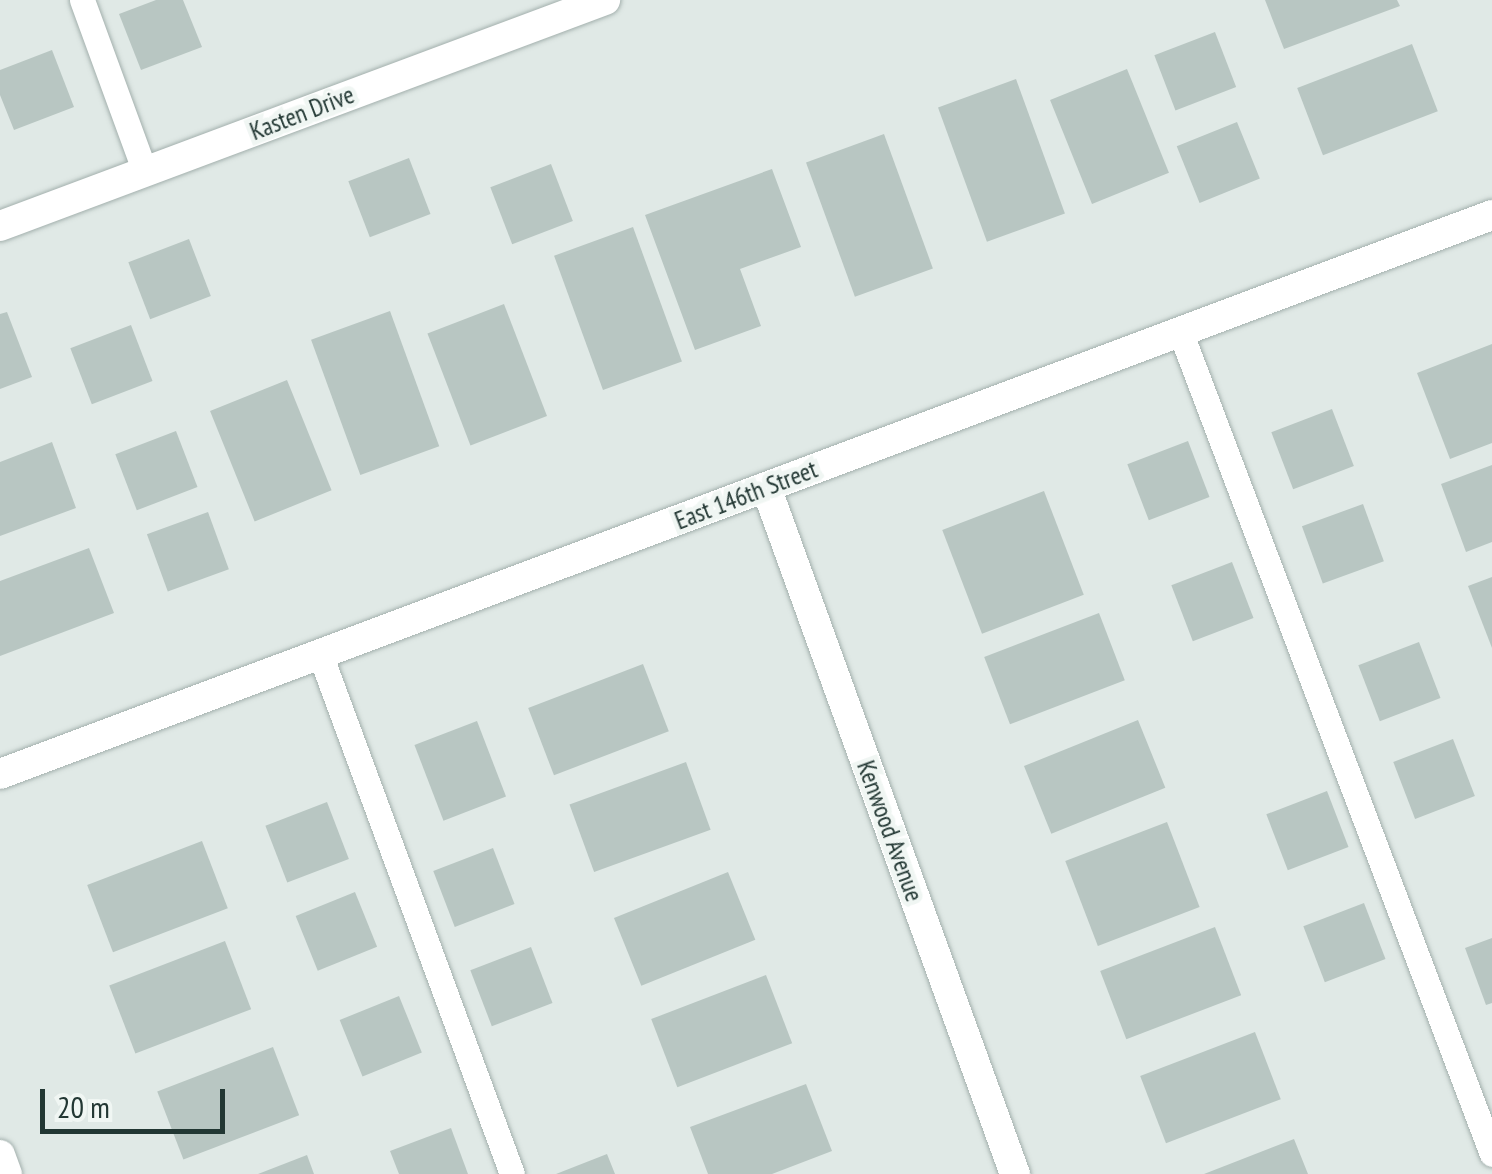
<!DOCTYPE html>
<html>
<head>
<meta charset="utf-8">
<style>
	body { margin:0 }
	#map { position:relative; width:1492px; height:1174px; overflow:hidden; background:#e0e9e6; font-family:"PT Sans Narrow",sans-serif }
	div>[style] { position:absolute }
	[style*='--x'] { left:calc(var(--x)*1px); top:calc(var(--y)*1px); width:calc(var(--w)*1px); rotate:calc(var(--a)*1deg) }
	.building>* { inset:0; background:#b8c6c2; transform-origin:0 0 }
	.roads { filter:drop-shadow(0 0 2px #a3b0ad) drop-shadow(0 0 2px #a3b0ad) }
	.lane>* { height:25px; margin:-12.5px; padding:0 12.5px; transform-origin:12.5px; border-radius:12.5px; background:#fff }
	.street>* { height:30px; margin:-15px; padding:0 15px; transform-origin:15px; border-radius:15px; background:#fff }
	span { translate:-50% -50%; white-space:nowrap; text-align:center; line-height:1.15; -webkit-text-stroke:9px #f0f6f3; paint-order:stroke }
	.street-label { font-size:25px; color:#223733 }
	.scale { position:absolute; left:40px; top:1089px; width:185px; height:45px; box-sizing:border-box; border:5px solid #223733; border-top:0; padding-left:12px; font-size:30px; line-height:35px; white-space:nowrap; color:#223733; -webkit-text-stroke:8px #f0f6f3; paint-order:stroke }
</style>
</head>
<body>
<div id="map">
	<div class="building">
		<div style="clip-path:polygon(156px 0,183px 0,202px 47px,141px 70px,119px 14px)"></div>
		<div style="clip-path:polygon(1265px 0,1397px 0,1400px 6px,1284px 49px)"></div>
		<div style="left:1215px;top:32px;width:59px;height:65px;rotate:69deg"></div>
		<div style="left:1412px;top:44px;width:72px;height:123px;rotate:69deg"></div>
		<div style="clip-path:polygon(52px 50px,74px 107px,14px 130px,0 95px,0 70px)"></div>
		<div style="left:1127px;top:69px;width:112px;height:83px;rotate:68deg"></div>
		<div style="left:1016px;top:79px;width:143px;height:83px;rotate:70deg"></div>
		<div style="left:1237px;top:122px;width:61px;height:65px;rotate:68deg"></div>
		<div style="left:884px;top:134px;width:143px;height:83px;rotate:70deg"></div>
		<div style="left:409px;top:158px;width:60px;height:65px;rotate:69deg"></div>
		<div style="left:551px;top:164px;width:61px;height:65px;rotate:69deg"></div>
		<div style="clip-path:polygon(772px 169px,801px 247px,740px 269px,761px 326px,695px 350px,645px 215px)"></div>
		<div style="left:633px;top:227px;width:143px;height:84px;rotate:70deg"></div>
		<div style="left:189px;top:239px;width:61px;height:65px;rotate:69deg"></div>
		<div style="left:504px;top:304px;width:120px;height:82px;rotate:69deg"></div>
		<div style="left:390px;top:311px;width:144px;height:84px;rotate:70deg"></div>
		<div style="clip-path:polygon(7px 312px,32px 377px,0 389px,0 314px)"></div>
		<div style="left:131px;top:325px;width:60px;height:65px;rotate:69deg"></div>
		<div style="clip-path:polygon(1492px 344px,1492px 443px,1450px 459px,1417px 373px)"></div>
		<div style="left:287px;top:380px;width:119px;height:83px;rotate:68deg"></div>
		<div style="left:1332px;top:409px;width:61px;height:65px;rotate:69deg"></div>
		<div style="left:176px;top:431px;width:60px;height:65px;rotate:69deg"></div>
		<div style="left:1188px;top:441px;width:60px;height:65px;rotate:69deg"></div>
		<div style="clip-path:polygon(52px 442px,76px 508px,0 536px,0 462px)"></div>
		<div style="clip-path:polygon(1492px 465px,1492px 542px,1466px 552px,1441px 484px)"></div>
		<div style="left:1044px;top:491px;width:111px;height:109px;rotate:69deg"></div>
		<div style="left:1363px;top:504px;width:61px;height:65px;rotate:70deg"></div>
		<div style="left:208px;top:512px;width:61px;height:65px;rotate:70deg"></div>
		<div style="clip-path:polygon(89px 548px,114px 613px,0 656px,0 581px)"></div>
		<div style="left:1232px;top:562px;width:60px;height:65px;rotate:69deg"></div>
		<div style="clip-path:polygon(1492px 577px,1492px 648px,1468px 586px)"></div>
		<div style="left:1099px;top:613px;width:72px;height:123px;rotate:69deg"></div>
		<div style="left:1419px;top:642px;width:60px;height:65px;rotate:69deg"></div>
		<div style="left:643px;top:664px;width:72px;height:123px;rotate:69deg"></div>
		<div style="left:1138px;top:720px;width:73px;height:123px;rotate:68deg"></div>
		<div style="left:477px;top:721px;width:81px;height:67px;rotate:69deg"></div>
		<div style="left:1453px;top:739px;width:61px;height:64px;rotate:69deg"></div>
		<div style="left:686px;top:762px;width:72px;height:124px;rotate:70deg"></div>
		<div style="left:1327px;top:791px;width:60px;height:65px;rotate:69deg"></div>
		<div style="left:327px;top:802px;width:61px;height:66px;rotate:69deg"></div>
		<div style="left:1167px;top:822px;width:91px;height:109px;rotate:69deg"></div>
		<div style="left:202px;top:841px;width:72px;height:123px;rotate:69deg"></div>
		<div style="left:493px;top:848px;width:60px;height:64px;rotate:69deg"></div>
		<div style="left:728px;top:872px;width:73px;height:123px;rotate:68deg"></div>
		<div style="left:355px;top:892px;width:59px;height:64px;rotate:68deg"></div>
		<div style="left:1364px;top:903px;width:60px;height:65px;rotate:69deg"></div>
		<div style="left:1215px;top:927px;width:73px;height:123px;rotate:69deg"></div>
		<div style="clip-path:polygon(1492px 938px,1492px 1003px,1486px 1005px,1465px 948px)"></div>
		<div style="left:225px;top:941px;width:73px;height:124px;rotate:69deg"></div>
		<div style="left:531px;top:947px;width:60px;height:65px;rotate:69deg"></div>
		<div style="left:766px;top:975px;width:73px;height:123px;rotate:69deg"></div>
		<div style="left:399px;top:996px;width:61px;height:64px;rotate:68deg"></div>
		<div style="left:1255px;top:1032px;width:72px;height:123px;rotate:69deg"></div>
		<div style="left:273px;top:1047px;width:73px;height:124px;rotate:69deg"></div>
		<div style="clip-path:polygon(806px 1084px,832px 1151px,772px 1174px,708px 1174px,690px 1127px)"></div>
		<div style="clip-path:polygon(451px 1128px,468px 1174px,399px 1174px,390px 1151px)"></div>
		<div style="clip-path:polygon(1294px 1139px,1308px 1174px,1204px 1174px)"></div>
		<div style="clip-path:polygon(607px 1154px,615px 1174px,556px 1174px)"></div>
		<div style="clip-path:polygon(307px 1155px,314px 1174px,258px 1174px)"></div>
	</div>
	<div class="roads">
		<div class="lane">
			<div style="--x:82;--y:0;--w:183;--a:69.9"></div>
			<div style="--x:1180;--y:331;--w:880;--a:69.24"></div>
			<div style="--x:320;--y:654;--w:554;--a:69.73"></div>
		</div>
		<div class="street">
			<div style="--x:0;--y:226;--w:646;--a:-20.48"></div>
			<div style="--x:766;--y:487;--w:731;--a:70.08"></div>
			<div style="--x:0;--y:774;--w:1593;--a:-20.54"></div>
			<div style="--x:0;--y:1155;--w:20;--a:70"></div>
		</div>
	</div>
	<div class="street-label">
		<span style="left:302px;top:113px;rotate:-21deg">Kasten Drive</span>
		<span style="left:746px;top:495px;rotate:-21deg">East 146th Street</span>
		<span style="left:890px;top:831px;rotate:70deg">Kenwood Avenue</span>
	</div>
	<div class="scale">20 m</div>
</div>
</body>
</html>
